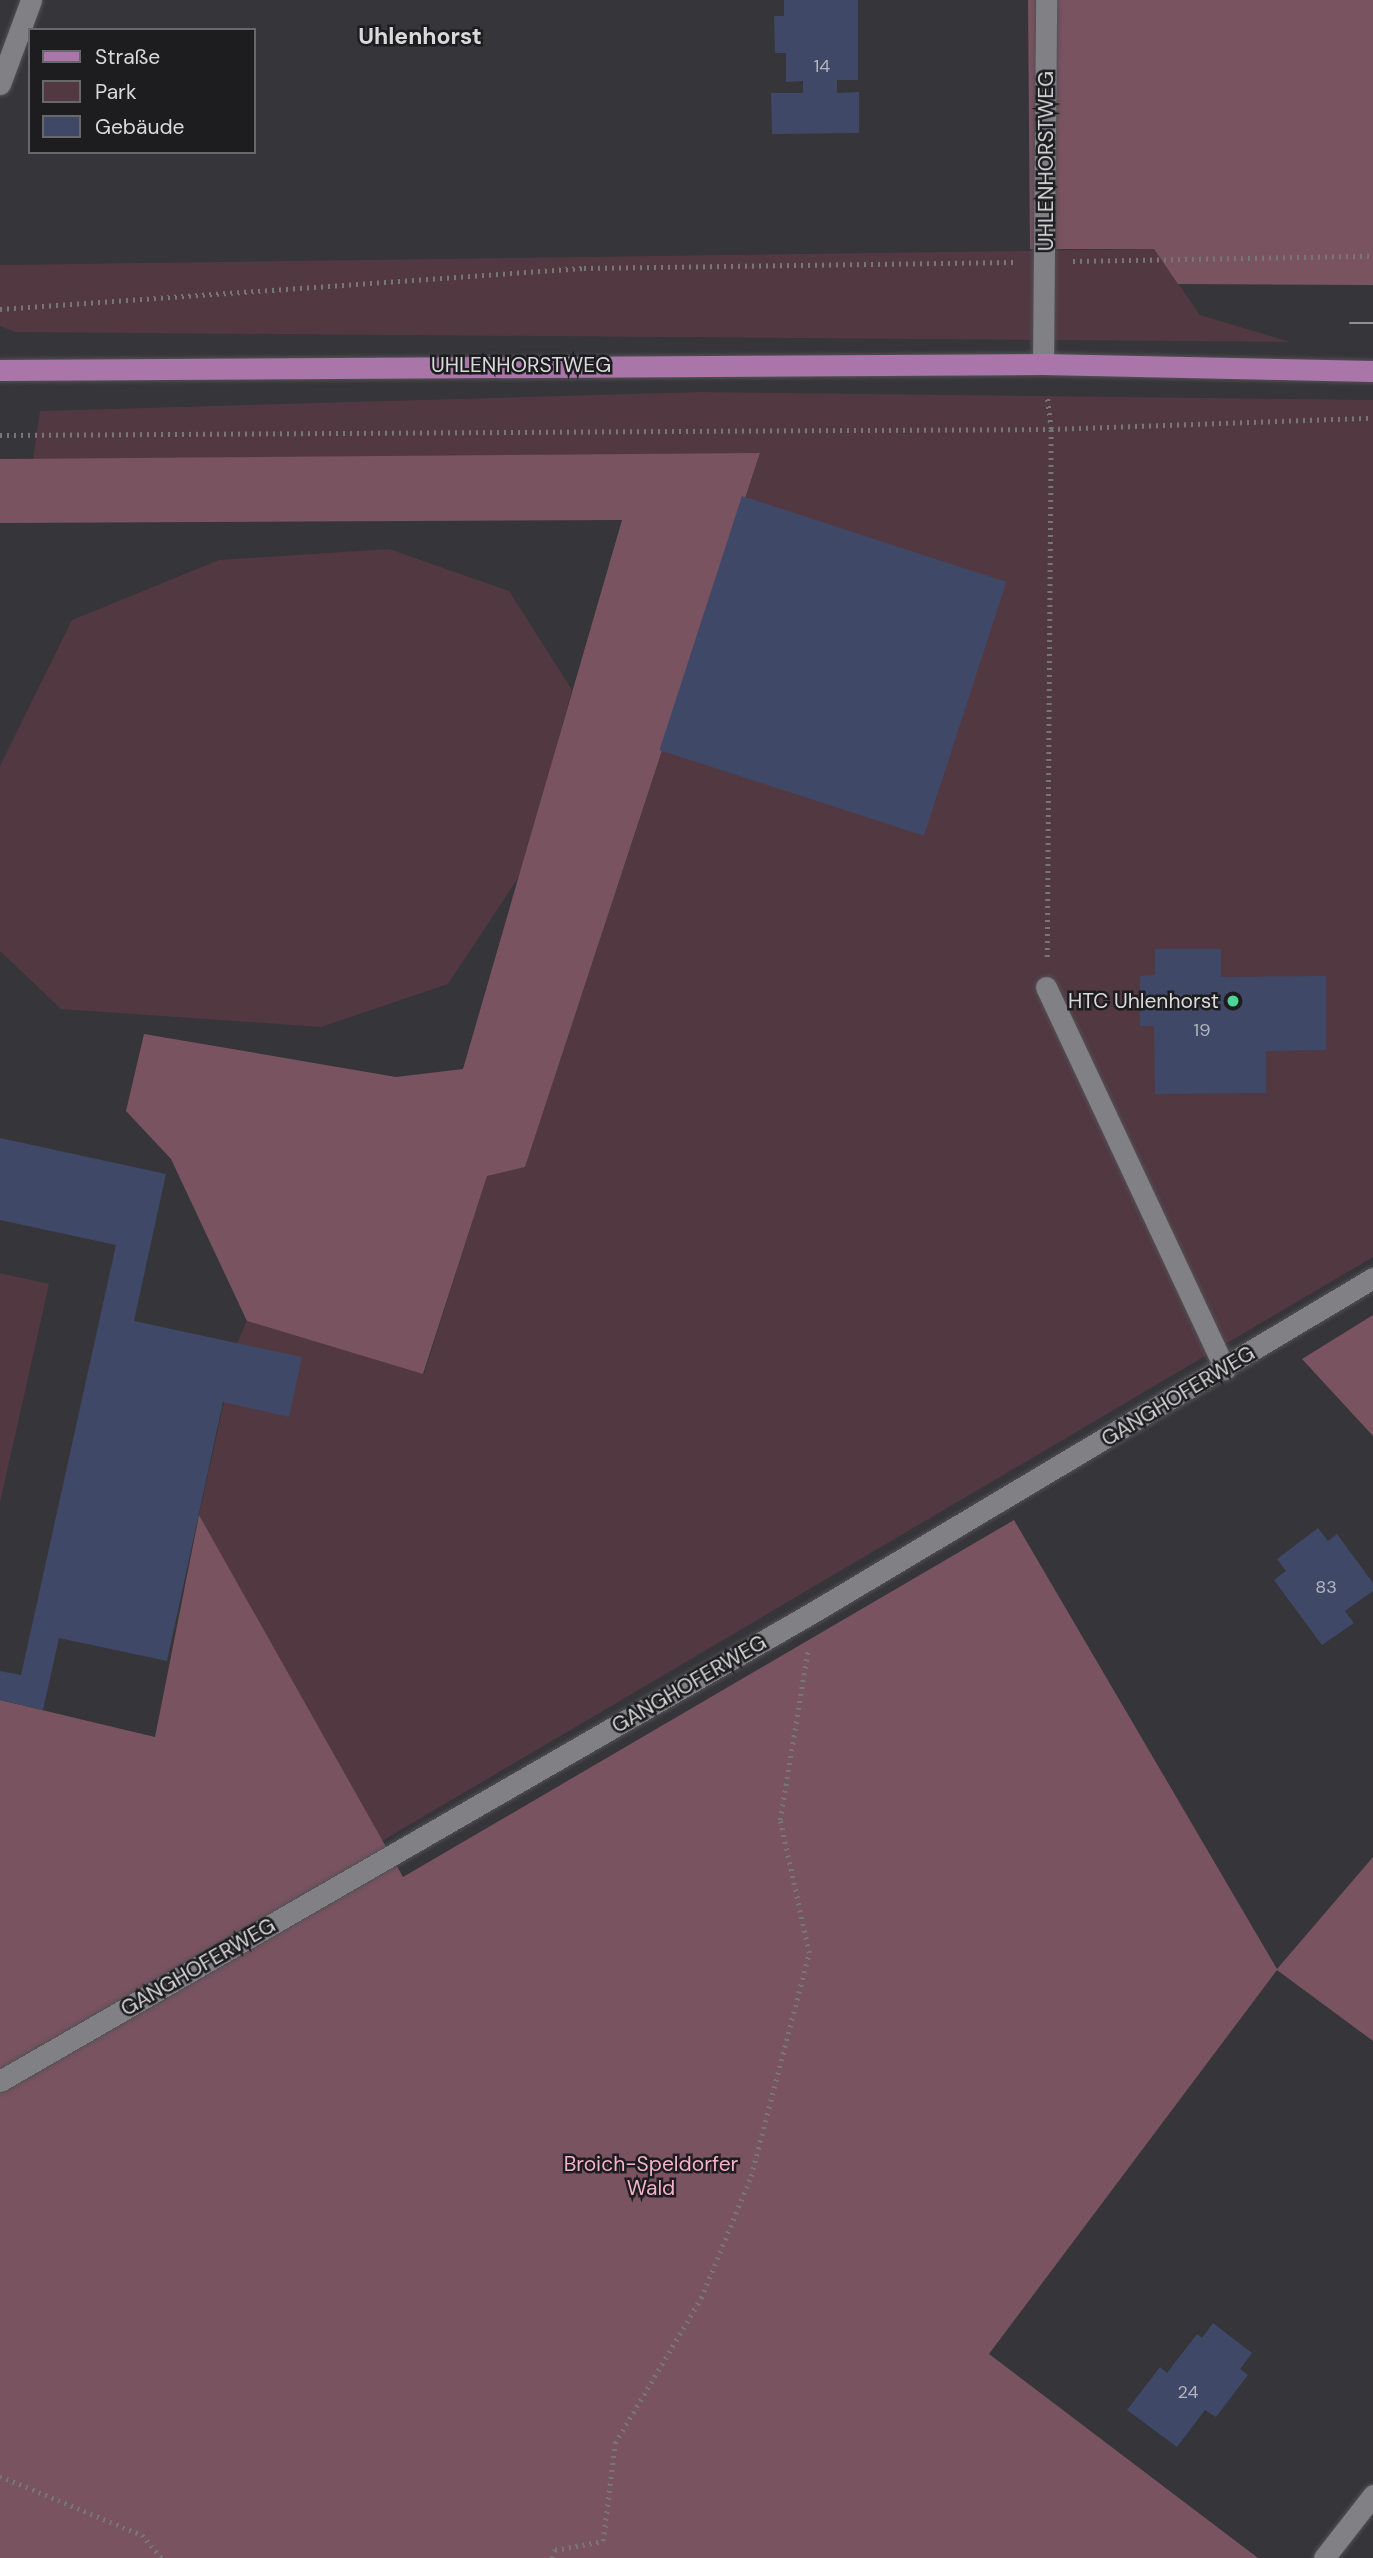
<!DOCTYPE html>
<html>
<head>
<meta charset="utf-8">
<style>
	body { margin:0 }
	#map { position:relative; width:1373px; height:2558px; overflow:hidden; background:#363539; font-family:"DM Sans",sans-serif }
	div>[style] { position:absolute }
	[style*='--x'] { left:calc(var(--x)*1px); top:calc(var(--y)*1px); width:calc(var(--w)*1px); rotate:calc(var(--a)*1deg) }
	.green>* { inset:0; background:#523841 }
	.forest>* { inset:0; background:#7a5360 }
	.building>* { inset:0; background:#404868; transform-origin:0 0 }
	.path>* { height:4.5px; margin-top:-2.25px; transform-origin:0; background:repeating-linear-gradient(90deg,#767578 0 2px,transparent 0 7px) }
	.roads { filter:drop-shadow(0 0 2px #525154) drop-shadow(0 0 2px #525154) }
	.minor>* { height:21px; margin:-10.5px; padding:0 10.5px; transform-origin:10.5px; border-radius:10.5px; background:#818085 }
	.major>* { height:21px; margin:-10.5px; padding:0 10.5px; transform-origin:10.5px; border-radius:10.5px; background:#aa75a9 }
	.tram>* { height:2px; margin:-1px; padding:0 1px; transform-origin:1px; border-radius:1px; background:#8f8e90 }
	.dots>* { width:19px; height:19px; translate:-50% -50%; box-sizing:border-box; border:4px solid #1d1d1f; border-radius:50% }
	span { translate:-50% -50%; white-space:nowrap; text-align:center; line-height:1.15; -webkit-text-stroke:5px #1d1d1f; paint-order:stroke }
	.number-label { font-size:18px; color:#b3b4be }
	.number-label span { -webkit-text-stroke-width:0 }
	.street-label { font-size:21px; color:#d9d8da }
	.poi-label { font-size:21px; color:#d9d8da }
	.right { translate:-100% -50%; text-align:right }
	.park-label { font-size:21px; color:#f6b2c9 }
	.neighbourhood-label { font-size:23px; color:#d9d8da; font-weight:700 }
	.legend { position:absolute; left:28px; top:28px; width:228px; height:126px; box-sizing:border-box; background:#1d1d1f; border:2px solid #68686a; margin:0; padding:9px 12px; list-style:none; font-size:21px; color:#d9d8da }
	.legend li { display:flex; align-items:center; gap:14px; height:35px }
	.legend b { width:35px; border:2px solid #68686a }
</style>
</head>
<body>
<div id="map">
	<div class="green">
		<div style="clip-path:polygon(1154px 249px,1200px 315px,1290px 342px,15px 332px,0 326px,0 265px)"></div>
		<div style="clip-path:polygon(701px 392px,1373px 400px,1373px 1257px,382px 1841px,199px 1515px,237px 1343px,247px 1321px,424px 1374px,487px 1175px,525px 1167px,760px 454px,33px 459px,40px 411px)"></div>
		<div style="clip-path:polygon(389px 549px,509px 591px,572px 690px,522px 872px,448px 984px,321px 1027px,61px 1009px,0 951px,0 766px,72px 620px,219px 560px)"></div>
		<div style="clip-path:polygon(0 1273px,49px 1284px,0 1503px)"></div>
	</div>
	<div class="forest">
		<div style="clip-path:polygon(1028px 0,1373px 0,1373px 285px,1178px 284px,1154px 249px,1030px 249px)"></div>
		<div style="clip-path:polygon(760px 453px,525px 1167px,487px 1176px,423px 1374px,247px 1321px,171px 1159px,126px 1111px,144px 1034px,396px 1077px,463px 1069px,622px 520px,0 523px,0 459px)"></div>
		<div style="clip-path:polygon(1373px 1315px,1373px 1436px,1302px 1359px)"></div>
		<div style="clip-path:polygon(199px 1515px,403px 1877px,1014px 1520px,1277px 1969px,1373px 1857px,1373px 2041px,1277px 1970px,989px 2354px,1258px 2558px,0 2558px,0 1700px,155px 1737px)"></div>
	</div>
	<div class="building">
		<div style="clip-path:polygon(784px 0,858px 0,858px 80px,837px 80px,837px 93px,859px 92px,859px 133px,772px 134px,771px 93px,803px 93px,803px 81px,786px 82px,786px 53px,775px 53px,774px 16px,784px 16px)"></div>
		<div style="left:742px;top:496px;width:278px;height:267px;rotate:18deg"></div>
		<div style="clip-path:polygon(1155px 949px,1221px 949px,1221px 977px,1326px 976px,1326px 1050px,1266px 1051px,1266px 1093px,1155px 1094px,1154px 1026px,1140px 1026px,1140px 976px,1155px 975px)"></div>
		<div style="clip-path:polygon(0 1138px,166px 1174px,134px 1321px,302px 1357px,289px 1417px,223px 1402px,167px 1661px,59px 1638px,43px 1710px,0 1700px,0 1671px,21px 1675px,116px 1245px,0 1220px)"></div>
		<div style="clip-path:polygon(1318px 1528px,1328px 1541px,1337px 1534px,1373px 1583px,1373px 1591px,1345px 1611px,1354px 1623px,1322px 1645px,1274px 1580px,1286px 1571px,1277px 1559px)"></div>
		<div style="clip-path:polygon(1213px 2323px,1252px 2353px,1240px 2369px,1248px 2375px,1216px 2417px,1205px 2410px,1177px 2447px,1127px 2410px,1160px 2367px,1167px 2373px,1197px 2334px,1202px 2338px)"></div>
	</div>
	<div class="path">
		<div style="--x:1073;--y:261;--w:300;--a:-1"></div>
		<div style="--x:0;--y:309;--w:585;--a:-4.02"></div>
		<div style="--x:584;--y:268;--w:431;--a:-0.8"></div>
		<div style="--x:0;--y:435;--w:1051;--a:-0.33"></div>
		<div style="--x:1051;--y:429;--w:322;--a:-2"></div>
		<div style="--x:1047;--y:957;--w:528;--a:-89.57"></div>
		<div style="--x:1051;--y:429;--w:33;--a:-97"></div>
		<div style="--x:0;--y:2476;--w:154;--a:22.6"></div>
		<div style="--x:142;--y:2535;--w:30;--a:49"></div>
		<div style="--x:552;--y:2558;--w:9;--a:-69"></div>
		<div style="--x:555;--y:2550;--w:49;--a:-10.6"></div>
		<div style="--x:603;--y:2541;--w:99;--a:-83"></div>
		<div style="--x:615;--y:2443;--w:169;--a:-59.3"></div>
		<div style="--x:701;--y:2298;--w:132;--a:-67.7"></div>
		<div style="--x:751;--y:2176;--w:230;--a:-75.4"></div>
		<div style="--x:809;--y:1953;--w:136;--a:-102.3"></div>
		<div style="--x:780;--y:1820;--w:173;--a:-80.7"></div>
	</div>
	<div class="roads">
		<div class="minor">
			<div style="--x:0;--y:84;--w:90;--a:-69.7"></div>
			<div style="--x:1043;--y:364;--w:364;--a:-89.5"></div>
			<div style="--x:1046;--y:987;--w:422;--a:64.9"></div>
			<div style="--x:0;--y:2081;--w:941;--a:-29.97"></div>
			<div style="--x:815;--y:1611;--w:650;--a:-30.83"></div>
			<div style="--x:1324;--y:2558;--w:80;--a:-52.1"></div>
		</div>
		<div class="major">
			<div style="--x:0;--y:370;--w:1043;--a:-0.33"></div>
			<div style="--x:1043;--y:364;--w:330;--a:1.2"></div>
		</div>
	</div>
	<div class="tram">
		<div style="--x:1350;--y:323;--w:23;--a:0"></div>
	</div>
	<div class="dots">
		<div style="left:1233px;top:1001px;background:#4ed399"></div>
	</div>
	<div class="number-label">
		<span style="left:822px;top:66px">14</span>
		<span style="left:1202px;top:1030px">19</span>
		<span style="left:1326px;top:1587px">83</span>
		<span style="left:1188px;top:2392px">24</span>
	</div>
	<div class="street-label">
		<span style="left:1046px;top:161px;rotate:-90deg">UHLENHORSTWEG</span>
		<span style="left:521px;top:365px">UHLENHORSTWEG</span>
		<span style="left:1178px;top:1396px;rotate:-31deg">GANGHOFERWEG</span>
		<span style="left:689px;top:1684px;rotate:-30deg">GANGHOFERWEG</span>
		<span style="left:198px;top:1967px;rotate:-30deg">GANGHOFERWEG</span>
	</div>
	<div class="poi-label">
		<span class="right" style="left:1219px;top:1001px">HTC Uhlenhorst</span>
	</div>
	<div class="park-label">
		<span style="left:651px;top:2176px">Broich-Speldorfer<br>Wald</span>
	</div>
	<div class="neighbourhood-label">
		<span style="left:420px;top:36px">Uhlenhorst</span>
	</div>
	<ul class="legend">
	<li><b style="height:9px;background:#aa75a9"></b>Straße</li>
	<li><b style="height:19px;background:#523841"></b>Park</li>
	<li><b style="height:19px;background:#404868"></b>Gebäude</li>
	</ul>
</div>
</body>
</html>
